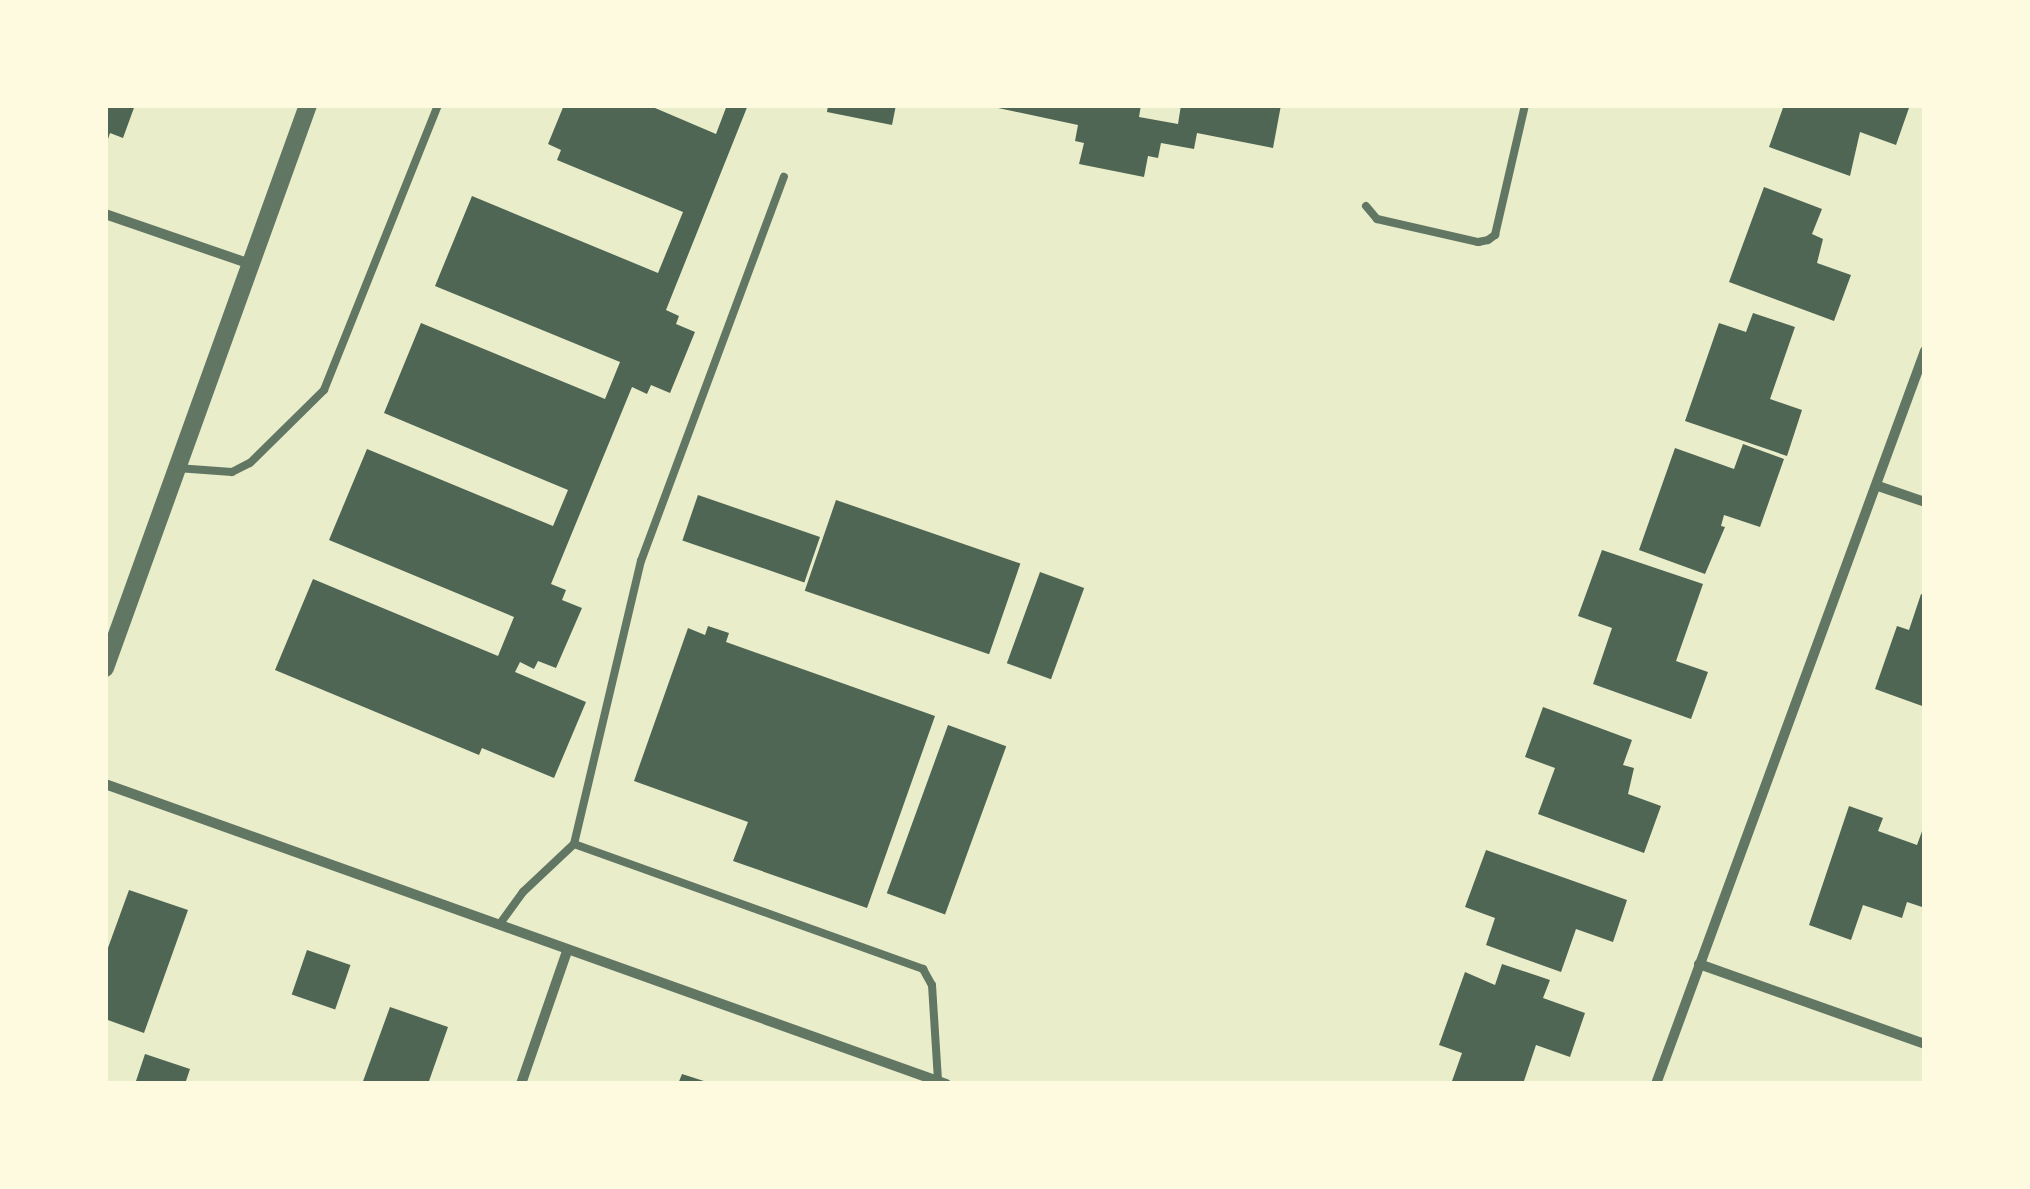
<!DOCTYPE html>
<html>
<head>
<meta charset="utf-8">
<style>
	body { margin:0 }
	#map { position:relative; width:2030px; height:1189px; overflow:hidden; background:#e9edc9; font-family:Roboto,sans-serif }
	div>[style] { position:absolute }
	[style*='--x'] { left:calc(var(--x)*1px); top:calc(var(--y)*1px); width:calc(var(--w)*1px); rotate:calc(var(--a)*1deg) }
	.building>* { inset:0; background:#4f6655; transform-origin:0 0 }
	.service>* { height:8px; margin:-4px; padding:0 4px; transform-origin:4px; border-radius:4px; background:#617663 }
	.minor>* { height:10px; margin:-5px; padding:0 5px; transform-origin:5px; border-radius:5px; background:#617663 }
	.tertiary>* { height:18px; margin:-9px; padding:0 9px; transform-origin:9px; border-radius:9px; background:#617663 }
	span { translate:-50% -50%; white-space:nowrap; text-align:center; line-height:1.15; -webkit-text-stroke:8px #fefae0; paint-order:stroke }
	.frame { position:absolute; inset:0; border:108px solid #fefae0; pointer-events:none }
</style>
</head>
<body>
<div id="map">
	<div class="building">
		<div style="clip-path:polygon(105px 105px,135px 105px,123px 138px,110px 133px,106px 145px)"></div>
		<div style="clip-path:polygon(564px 105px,648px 105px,716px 134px,727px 105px,748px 105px,666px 310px,679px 316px,676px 324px,695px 332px,670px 393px,651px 385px,647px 394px,632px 387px,551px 584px,566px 590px,562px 600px,582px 608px,556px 668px,538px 661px,534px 669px,520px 662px,515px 672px,586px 702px,554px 778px,482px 748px,479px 755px,275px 670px,313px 579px,498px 656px,514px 617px,329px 540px,367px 449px,553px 526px,568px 490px,384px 413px,421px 323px,605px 399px,620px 362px,435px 286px,472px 196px,658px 273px,683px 212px,557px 160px,561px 150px,548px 144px)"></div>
		<div style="clip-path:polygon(828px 105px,896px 105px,892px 125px,827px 112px)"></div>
		<div style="clip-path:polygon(984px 105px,1141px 105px,1139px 117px,1178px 124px,1181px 105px,1281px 105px,1273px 148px,1197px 133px,1194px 149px,1161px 143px,1158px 158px,1148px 156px,1144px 177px,1079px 164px,1084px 143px,1075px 141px,1078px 125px)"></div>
		<div style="clip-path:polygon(1784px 105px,1910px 105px,1896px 145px,1860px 132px,1850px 176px,1769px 147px)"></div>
		<div style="clip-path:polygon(1764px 187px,1822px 209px,1812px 234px,1823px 239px,1817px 263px,1851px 275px,1834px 321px,1729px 282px)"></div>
		<div style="clip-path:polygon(1753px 313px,1795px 327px,1770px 399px,1802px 410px,1787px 456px,1685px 421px,1719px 323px,1746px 332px)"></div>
		<div style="clip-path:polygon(1743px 444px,1784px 459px,1760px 527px,1724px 515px,1721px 526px,1725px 527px,1705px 574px,1639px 550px,1675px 448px,1734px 469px)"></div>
		<div style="left:698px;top:495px;width:129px;height:48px;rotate:19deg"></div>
		<div style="left:836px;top:500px;width:195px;height:96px;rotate:19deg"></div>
		<div style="clip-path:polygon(1602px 550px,1703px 584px,1676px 661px,1708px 672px,1691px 719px,1593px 684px,1612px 628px,1578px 616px)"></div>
		<div style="left:1040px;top:572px;width:47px;height:97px;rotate:20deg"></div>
		<div style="clip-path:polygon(1921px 594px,1925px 596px,1925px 707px,1875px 689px,1897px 626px,1909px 630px)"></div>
		<div style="clip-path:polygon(708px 626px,729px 633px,726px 642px,935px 716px,867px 908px,733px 861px,748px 822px,634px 781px,688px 628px,705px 635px)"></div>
		<div style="clip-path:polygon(1543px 707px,1632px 740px,1623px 765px,1634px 768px,1628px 794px,1661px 806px,1644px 853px,1538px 814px,1555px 768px,1525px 757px)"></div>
		<div style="left:948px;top:725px;width:62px;height:179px;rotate:20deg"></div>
		<div style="clip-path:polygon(1849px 806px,1883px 818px,1878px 831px,1917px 845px,1925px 823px,1925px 908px,1907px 902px,1902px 918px,1863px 905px,1851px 940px,1809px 925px)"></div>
		<div style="clip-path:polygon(1486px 850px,1627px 900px,1613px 942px,1576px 929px,1561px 972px,1486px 945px,1495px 918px,1465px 907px)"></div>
		<div style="clip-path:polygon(129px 890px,188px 910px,144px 1033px,105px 1019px,105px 956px)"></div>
		<div style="left:307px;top:950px;width:46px;height:47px;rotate:19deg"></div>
		<div style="clip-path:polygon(1502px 964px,1550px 980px,1543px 998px,1585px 1013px,1570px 1057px,1536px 1045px,1523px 1084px,1452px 1081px,1462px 1053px,1439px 1045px,1465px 972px,1495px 985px)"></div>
		<div style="clip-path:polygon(390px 1007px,448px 1027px,428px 1084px,362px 1084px)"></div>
		<div style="clip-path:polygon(145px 1054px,190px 1069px,185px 1084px,135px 1084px)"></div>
		<div style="clip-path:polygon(682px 1074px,710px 1083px,710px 1084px,678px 1084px)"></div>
	</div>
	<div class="service">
		<div style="--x:1366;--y:206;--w:17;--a:50"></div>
		<div style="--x:1377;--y:219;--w:104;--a:12.8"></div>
		<div style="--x:1478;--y:242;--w:10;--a:-11"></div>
		<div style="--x:1488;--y:240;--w:9;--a:-36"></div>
		<div style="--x:1495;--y:235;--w:133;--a:-77"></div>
		<div style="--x:177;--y:468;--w:55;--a:4.2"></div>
		<div style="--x:232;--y:472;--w:20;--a:-27"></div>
		<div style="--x:250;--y:463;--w:104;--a:-44.6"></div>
		<div style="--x:324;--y:390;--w:307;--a:-68.2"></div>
		<div style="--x:574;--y:844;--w:291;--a:-76.7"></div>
		<div style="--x:641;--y:561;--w:410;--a:-69.6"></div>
		<div style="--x:499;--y:925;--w:41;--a:-54"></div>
		<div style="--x:523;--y:892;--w:70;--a:-43.3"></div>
		<div style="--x:574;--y:844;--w:371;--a:19.7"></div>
		<div style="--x:923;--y:969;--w:18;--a:61"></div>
		<div style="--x:932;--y:985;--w:96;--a:86.4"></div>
	</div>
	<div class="minor">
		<div style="--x:105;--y:214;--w:153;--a:19"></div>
		<div style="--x:1878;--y:486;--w:50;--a:18.8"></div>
		<div style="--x:105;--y:784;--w:893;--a:19.63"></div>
		<div style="--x:1699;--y:964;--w:240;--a:19.5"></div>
		<div style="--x:521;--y:1084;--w:141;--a:-70.9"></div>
		<div style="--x:1656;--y:1084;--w:781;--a:-69.85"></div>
	</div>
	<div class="tertiary">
		<div style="--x:105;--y:668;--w:598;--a:-70.17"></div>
	</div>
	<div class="frame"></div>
</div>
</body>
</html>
